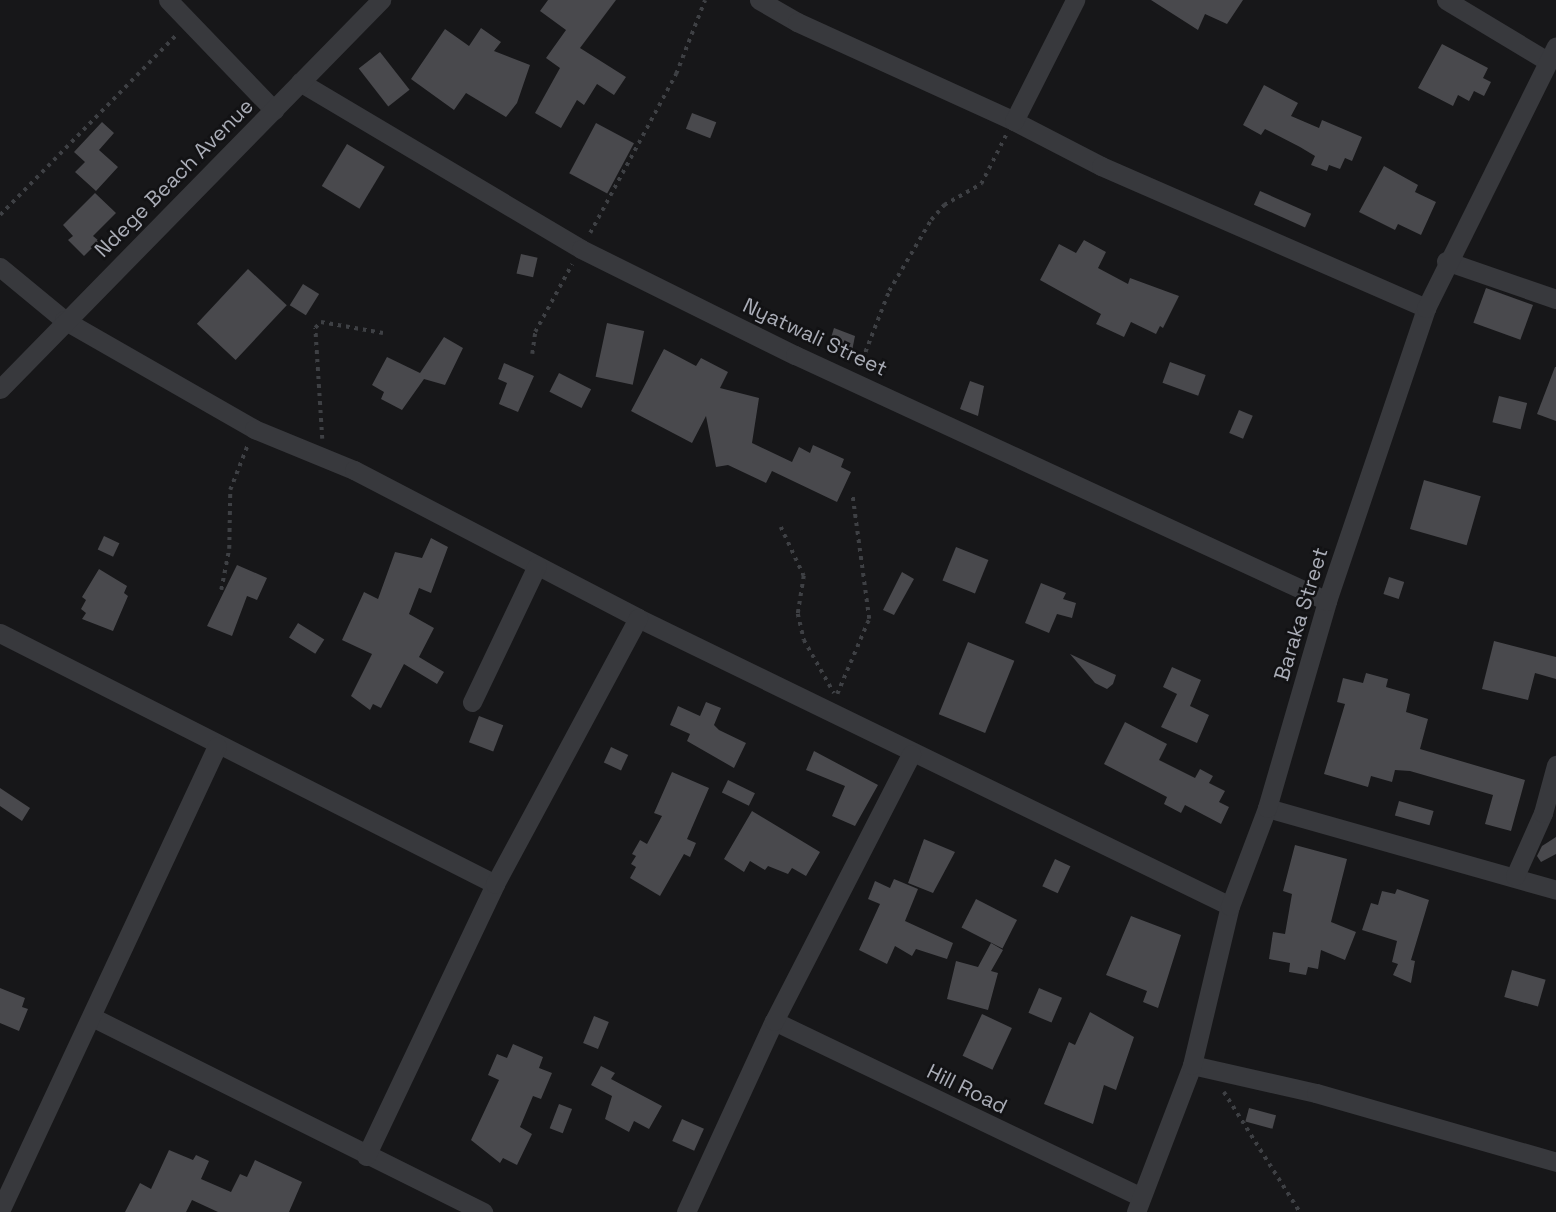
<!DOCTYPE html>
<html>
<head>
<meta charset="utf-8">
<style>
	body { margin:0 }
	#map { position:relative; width:1556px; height:1212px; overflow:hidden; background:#171719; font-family:"Space Grotesk",sans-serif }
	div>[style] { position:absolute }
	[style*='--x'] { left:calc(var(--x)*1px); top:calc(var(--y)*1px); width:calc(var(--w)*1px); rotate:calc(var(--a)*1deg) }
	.building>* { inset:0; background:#49494d; transform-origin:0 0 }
	.path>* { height:3.5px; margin-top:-1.75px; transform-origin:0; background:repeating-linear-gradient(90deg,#3e4044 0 3.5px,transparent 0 8.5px) }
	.minor>* { height:19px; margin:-9.5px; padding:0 9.5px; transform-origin:9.5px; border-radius:9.5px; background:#38393d }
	span { translate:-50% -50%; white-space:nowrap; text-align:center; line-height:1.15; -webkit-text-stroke:5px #121214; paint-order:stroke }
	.street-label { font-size:21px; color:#aaadb7 }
</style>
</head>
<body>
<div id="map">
	<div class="building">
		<div style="clip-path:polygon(548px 0,616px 0,580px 48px,626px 77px,614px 95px,597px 84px,584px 105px,577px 100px,561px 128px,535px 113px,560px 68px,546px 58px,566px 30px,540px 11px)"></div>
		<div style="clip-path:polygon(1151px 0,1243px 0,1227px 24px,1205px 14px,1198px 30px)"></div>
		<div style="clip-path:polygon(481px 28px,501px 42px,494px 51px,530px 65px,517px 103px,506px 117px,466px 93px,454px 110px,411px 79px,445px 29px,469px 46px)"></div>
		<div style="clip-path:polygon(1442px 44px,1488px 68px,1483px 78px,1491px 82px,1484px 96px,1474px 91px,1469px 101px,1458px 95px,1453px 106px,1418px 88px)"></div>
		<div style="left:380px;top:52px;width:48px;height:27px;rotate:52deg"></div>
		<div style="clip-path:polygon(1264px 85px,1298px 103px,1291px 116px,1319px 128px,1322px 120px,1362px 137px,1352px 161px,1345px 158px,1340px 169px,1329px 165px,1327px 171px,1311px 165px,1315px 156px,1300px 147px,1265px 129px,1261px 135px,1243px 125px)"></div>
		<div style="left:692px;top:113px;width:26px;height:17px;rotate:21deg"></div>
		<div style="clip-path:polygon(102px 122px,114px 133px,99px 150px,118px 167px,96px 191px,75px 172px,85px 162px,74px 152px)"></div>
		<div style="left:596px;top:123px;width:43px;height:57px;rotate:28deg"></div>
		<div style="left:347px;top:144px;width:44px;height:49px;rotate:31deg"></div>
		<div style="clip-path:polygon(1384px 166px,1418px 185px,1415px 192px,1436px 202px,1421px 235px,1398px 224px,1395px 230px,1359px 212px)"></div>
		<div style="left:1260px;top:191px;width:56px;height:15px;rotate:24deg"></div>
		<div style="clip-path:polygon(95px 193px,116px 213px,93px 236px,99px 241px,84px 256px,68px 240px,73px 236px,63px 225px)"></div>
		<div style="clip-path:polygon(1084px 240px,1106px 252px,1098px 268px,1128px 284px,1130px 278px,1179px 296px,1163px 328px,1160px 326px,1156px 334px,1131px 322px,1124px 337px,1096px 324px,1101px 314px,1040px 280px,1059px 244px,1076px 253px)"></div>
		<div style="left:521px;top:254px;width:17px;height:20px;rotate:13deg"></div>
		<div style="left:248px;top:269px;width:53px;height:75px;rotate:43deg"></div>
		<div style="left:303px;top:284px;width:19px;height:25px;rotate:32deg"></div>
		<div style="left:1486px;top:288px;width:50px;height:37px;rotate:20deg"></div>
		<div style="left:607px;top:323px;width:38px;height:55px;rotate:12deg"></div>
		<div style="clip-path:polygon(834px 328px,855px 336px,851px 356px,829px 344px)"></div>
		<div style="clip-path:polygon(444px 337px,463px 348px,445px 385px,424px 379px,402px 410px,381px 399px,384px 392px,372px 385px,387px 357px,420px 373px)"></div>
		<div style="clip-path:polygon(664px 349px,696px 366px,701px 358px,728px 372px,720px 388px,759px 398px,752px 443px,792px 462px,799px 447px,810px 453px,813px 445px,844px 459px,841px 467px,851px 472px,837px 502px,772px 471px,766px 483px,728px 465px,716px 467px,706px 416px,692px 443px,631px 411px)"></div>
		<div style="left:1170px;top:362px;width:38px;height:22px;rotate:20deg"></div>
		<div style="clip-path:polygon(504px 363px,534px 376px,518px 412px,499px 404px,507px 383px,498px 379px)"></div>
		<div style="clip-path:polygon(1555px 367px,1556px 367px,1556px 421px,1537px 414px)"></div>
		<div style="left:559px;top:373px;width:36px;height:21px;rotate:27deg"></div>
		<div style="clip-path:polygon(970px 381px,984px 386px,978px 416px,960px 409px)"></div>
		<div style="left:1499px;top:396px;width:29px;height:27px;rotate:14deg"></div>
		<div style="left:1239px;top:410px;width:15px;height:25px;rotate:23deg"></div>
		<div style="left:1424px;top:480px;width:59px;height:51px;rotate:16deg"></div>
		<div style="left:104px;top:536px;width:17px;height:15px;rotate:25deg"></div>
		<div style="clip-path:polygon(431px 538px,448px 547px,431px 593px,419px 588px,409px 614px,434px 628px,419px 657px,444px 672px,437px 684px,404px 664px,381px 708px,373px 704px,370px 710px,351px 696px,372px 654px,342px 640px,364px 592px,378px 599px,395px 552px,422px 558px)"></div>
		<div style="left:956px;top:547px;width:35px;height:36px;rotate:22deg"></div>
		<div style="clip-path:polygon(237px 565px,267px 578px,257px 600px,247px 596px,232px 636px,207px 626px)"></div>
		<div style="clip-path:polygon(99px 569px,127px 586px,124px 593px,128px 596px,113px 631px,82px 619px,86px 613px,81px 609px,86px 600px,82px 597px)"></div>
		<div style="clip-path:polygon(902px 572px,914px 579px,894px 615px,883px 610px)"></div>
		<div style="left:1389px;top:577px;width:16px;height:18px;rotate:18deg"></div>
		<div style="clip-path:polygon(1041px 583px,1066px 593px,1063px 599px,1076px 603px,1072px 618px,1057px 614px,1049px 633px,1025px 623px)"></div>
		<div style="left:298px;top:623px;width:31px;height:17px;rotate:32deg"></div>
		<div style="clip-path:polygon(1494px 641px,1556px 657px,1556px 679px,1535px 673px,1528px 700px,1482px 689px)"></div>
		<div style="left:968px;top:642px;width:50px;height:78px;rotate:22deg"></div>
		<div style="clip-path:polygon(1070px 654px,1116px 675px,1113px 684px,1107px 689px,1095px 683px)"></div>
		<div style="clip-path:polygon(1172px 667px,1201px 680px,1190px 706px,1209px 715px,1197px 743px,1161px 727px,1177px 694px,1163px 687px)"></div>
		<div style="clip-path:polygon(1366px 673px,1388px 679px,1386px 687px,1410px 694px,1406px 712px,1428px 719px,1420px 749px,1525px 780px,1511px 831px,1485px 824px,1493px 795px,1410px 771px,1395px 770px,1392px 782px,1371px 776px,1368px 787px,1324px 774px,1345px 704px,1337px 702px,1343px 678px,1363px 683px)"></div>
		<div style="clip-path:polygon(706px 702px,721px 708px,714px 725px,719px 730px,746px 743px,734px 768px,687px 741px,690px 734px,670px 725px,678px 706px,700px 716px)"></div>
		<div style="left:479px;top:716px;width:26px;height:28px;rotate:21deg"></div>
		<div style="clip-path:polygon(1125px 722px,1167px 744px,1159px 760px,1195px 778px,1200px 769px,1213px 776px,1209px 783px,1225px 791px,1219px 802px,1229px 807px,1221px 824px,1185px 805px,1181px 813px,1164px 804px,1167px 797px,1104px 764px)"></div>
		<div style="left:611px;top:747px;width:19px;height:17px;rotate:25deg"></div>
		<div style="clip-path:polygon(814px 751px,878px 785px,855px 826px,832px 816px,845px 786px,806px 770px)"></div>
		<div style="clip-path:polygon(672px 772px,709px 788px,687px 839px,696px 843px,690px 857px,684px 854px,660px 896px,630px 878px,636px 867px,631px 864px,636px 856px,632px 854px,640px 840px,647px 844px,662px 816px,654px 813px)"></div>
		<div style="left:728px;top:780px;width:30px;height:14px;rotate:26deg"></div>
		<div style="clip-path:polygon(0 788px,30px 808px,22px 821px,0 806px)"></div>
		<div style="left:1399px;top:801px;width:36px;height:15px;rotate:16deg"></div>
		<div style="clip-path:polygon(752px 811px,820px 852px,806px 876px,792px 868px,788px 874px,768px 866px,765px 870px,750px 861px,744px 872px,724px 859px)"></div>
		<div style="clip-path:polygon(1556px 837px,1556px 854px,1541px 862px,1537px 856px,1542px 846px)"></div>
		<div style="clip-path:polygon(924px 839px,955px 852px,933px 893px,908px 883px)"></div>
		<div style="clip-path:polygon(1295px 845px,1347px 859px,1331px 922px,1356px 932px,1345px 960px,1321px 950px,1318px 969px,1308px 967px,1306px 975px,1289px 972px,1290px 963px,1269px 959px,1273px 932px,1285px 934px,1292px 894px,1283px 891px)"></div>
		<div style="left:1055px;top:859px;width:17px;height:30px;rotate:25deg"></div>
		<div style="clip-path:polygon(894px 879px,918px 889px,905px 921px,953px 943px,947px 959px,916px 949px,912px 956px,895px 946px,887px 964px,859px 950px,880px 904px,868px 899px,875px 881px,890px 888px)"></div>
		<div style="clip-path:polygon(1397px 889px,1429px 900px,1411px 960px,1415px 961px,1411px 983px,1393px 975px,1398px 964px,1392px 962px,1397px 941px,1362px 930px,1371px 903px,1378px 905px,1382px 891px,1395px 894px)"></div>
		<div style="left:976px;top:899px;width:46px;height:32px;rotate:27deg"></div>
		<div style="clip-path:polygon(1131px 916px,1181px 935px,1158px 1008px,1143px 1002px,1147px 991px,1106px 975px)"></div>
		<div style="clip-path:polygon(991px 943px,1003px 950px,991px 971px,998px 973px,988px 1010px,947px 999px,956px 961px,978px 967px)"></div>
		<div style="left:1512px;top:970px;width:35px;height:28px;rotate:16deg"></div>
		<div style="clip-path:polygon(0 988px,25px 998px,22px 1007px,28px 1009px,19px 1031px,0 1023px)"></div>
		<div style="left:1039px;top:988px;width:25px;height:27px;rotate:23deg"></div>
		<div style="clip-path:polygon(1090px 1012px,1134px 1037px,1116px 1090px,1104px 1085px,1093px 1124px,1044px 1104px,1069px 1042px,1075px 1045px)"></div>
		<div style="left:982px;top:1014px;width:33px;height:46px;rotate:25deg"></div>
		<div style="left:594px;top:1016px;width:16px;height:29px;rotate:22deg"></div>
		<div style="clip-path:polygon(513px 1044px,543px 1057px,539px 1068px,552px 1073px,541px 1099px,533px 1096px,520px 1127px,532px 1134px,517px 1165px,503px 1158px,500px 1163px,471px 1140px,499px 1080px,488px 1075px,497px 1054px,507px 1058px)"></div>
		<div style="clip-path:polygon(601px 1066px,615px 1073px,611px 1079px,662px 1106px,649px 1129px,634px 1121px,629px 1132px,605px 1119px,612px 1096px,591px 1085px)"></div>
		<div style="left:559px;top:1104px;width:14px;height:26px;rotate:21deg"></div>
		<div style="left:1249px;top:1108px;width:28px;height:14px;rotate:15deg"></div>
		<div style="left:682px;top:1119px;width:24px;height:24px;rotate:24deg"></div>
		<div style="clip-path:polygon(169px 1150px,193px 1160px,196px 1155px,209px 1161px,201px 1179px,231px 1192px,240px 1174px,247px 1177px,255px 1160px,302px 1182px,289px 1212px,218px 1212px,192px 1200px,186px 1212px,125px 1212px,140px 1183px,151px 1189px)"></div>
	</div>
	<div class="path">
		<div style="--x:0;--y:215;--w:252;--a:-45.6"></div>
		<div style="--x:590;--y:233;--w:181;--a:-61.6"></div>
		<div style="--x:676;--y:74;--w:79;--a:-68.6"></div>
		<div style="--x:532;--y:354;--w:22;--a:-82"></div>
		<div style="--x:535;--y:332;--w:77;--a:-61.4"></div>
		<div style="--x:859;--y:368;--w:83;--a:-68.7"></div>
		<div style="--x:889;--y:291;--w:82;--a:-59.4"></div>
		<div style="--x:931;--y:220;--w:20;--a:-49"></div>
		<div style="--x:944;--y:205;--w:43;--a:-29.6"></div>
		<div style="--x:981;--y:184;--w:55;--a:-63"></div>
		<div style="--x:322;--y:439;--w:111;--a:-93.6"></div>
		<div style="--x:315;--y:328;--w:8;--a:-45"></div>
		<div style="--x:321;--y:322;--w:63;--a:10.1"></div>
		<div style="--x:781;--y:527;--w:54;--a:64.9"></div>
		<div style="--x:804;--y:576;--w:38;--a:99"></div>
		<div style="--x:798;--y:614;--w:27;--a:77"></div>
		<div style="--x:804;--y:640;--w:61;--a:60.5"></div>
		<div style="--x:221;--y:590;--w:42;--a:-79"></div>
		<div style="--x:229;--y:549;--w:59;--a:-89"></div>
		<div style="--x:230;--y:490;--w:49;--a:-68.6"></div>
		<div style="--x:837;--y:694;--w:82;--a:-66.9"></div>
		<div style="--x:869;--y:619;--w:126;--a:-97.7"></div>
		<div style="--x:1224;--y:1092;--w:142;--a:57.7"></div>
	</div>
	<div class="minor">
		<div style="--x:168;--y:0;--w:153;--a:46.1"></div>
		<div style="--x:759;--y:0;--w:44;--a:30.1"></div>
		<div style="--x:797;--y:22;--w:239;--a:24.5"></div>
		<div style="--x:1014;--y:121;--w:98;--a:27.3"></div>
		<div style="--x:1101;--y:166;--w:355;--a:23.6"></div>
		<div style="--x:1446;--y:0;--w:118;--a:31.1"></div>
		<div style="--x:300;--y:82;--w:327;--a:30.7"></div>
		<div style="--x:581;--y:249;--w:239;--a:26.4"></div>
		<div style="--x:795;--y:355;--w:586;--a:24.82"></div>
		<div style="--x:1014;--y:121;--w:136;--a:-63.2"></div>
		<div style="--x:1446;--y:261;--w:116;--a:19.1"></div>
		<div style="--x:0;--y:267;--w:83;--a:39.6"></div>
		<div style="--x:64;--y:320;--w:219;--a:29.8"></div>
		<div style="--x:254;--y:429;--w:108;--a:22.3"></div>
		<div style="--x:354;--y:470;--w:320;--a:27.5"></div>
		<div style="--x:638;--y:618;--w:658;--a:25.94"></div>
		<div style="--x:0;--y:389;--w:545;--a:-45.6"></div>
		<div style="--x:0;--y:633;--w:555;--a:26.89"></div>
		<div style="--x:472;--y:702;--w:151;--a:-64.5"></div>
		<div style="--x:1267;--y:808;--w:300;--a:15.8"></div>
		<div style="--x:1515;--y:876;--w:69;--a:-66"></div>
		<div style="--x:1543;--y:813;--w:50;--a:-74.8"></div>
		<div style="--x:94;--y:1018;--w:435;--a:26.5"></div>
		<div style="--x:774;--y:1021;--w:407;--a:25.6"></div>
		<div style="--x:1192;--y:1065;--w:127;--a:12.7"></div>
		<div style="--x:1316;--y:1093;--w:250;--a:16"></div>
		<div style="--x:366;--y:1156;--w:301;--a:-64.6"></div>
		<div style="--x:495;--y:884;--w:302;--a:-61.7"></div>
		<div style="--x:0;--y:1211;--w:513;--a:-64.98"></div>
		<div style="--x:686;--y:1212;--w:210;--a:-65.3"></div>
		<div style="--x:774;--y:1021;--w:300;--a:-62.8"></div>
		<div style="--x:1136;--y:1212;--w:157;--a:-69.1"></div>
		<div style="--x:1192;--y:1065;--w:163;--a:-76.6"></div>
		<div style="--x:1230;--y:906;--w:105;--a:-69.3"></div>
		<div style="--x:1267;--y:808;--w:216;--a:-73.8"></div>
		<div style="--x:1327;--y:601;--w:309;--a:-71.3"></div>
		<div style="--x:1426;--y:308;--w:292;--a:-63.6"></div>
	</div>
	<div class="street-label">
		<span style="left:174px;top:178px;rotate:-45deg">Ndege Beach Avenue</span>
		<span style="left:815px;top:337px;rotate:25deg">Nyatwali Street</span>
		<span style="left:1301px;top:614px;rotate:-73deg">Baraka Street</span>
		<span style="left:967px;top:1089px;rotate:26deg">Hill Road</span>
	</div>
</div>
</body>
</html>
